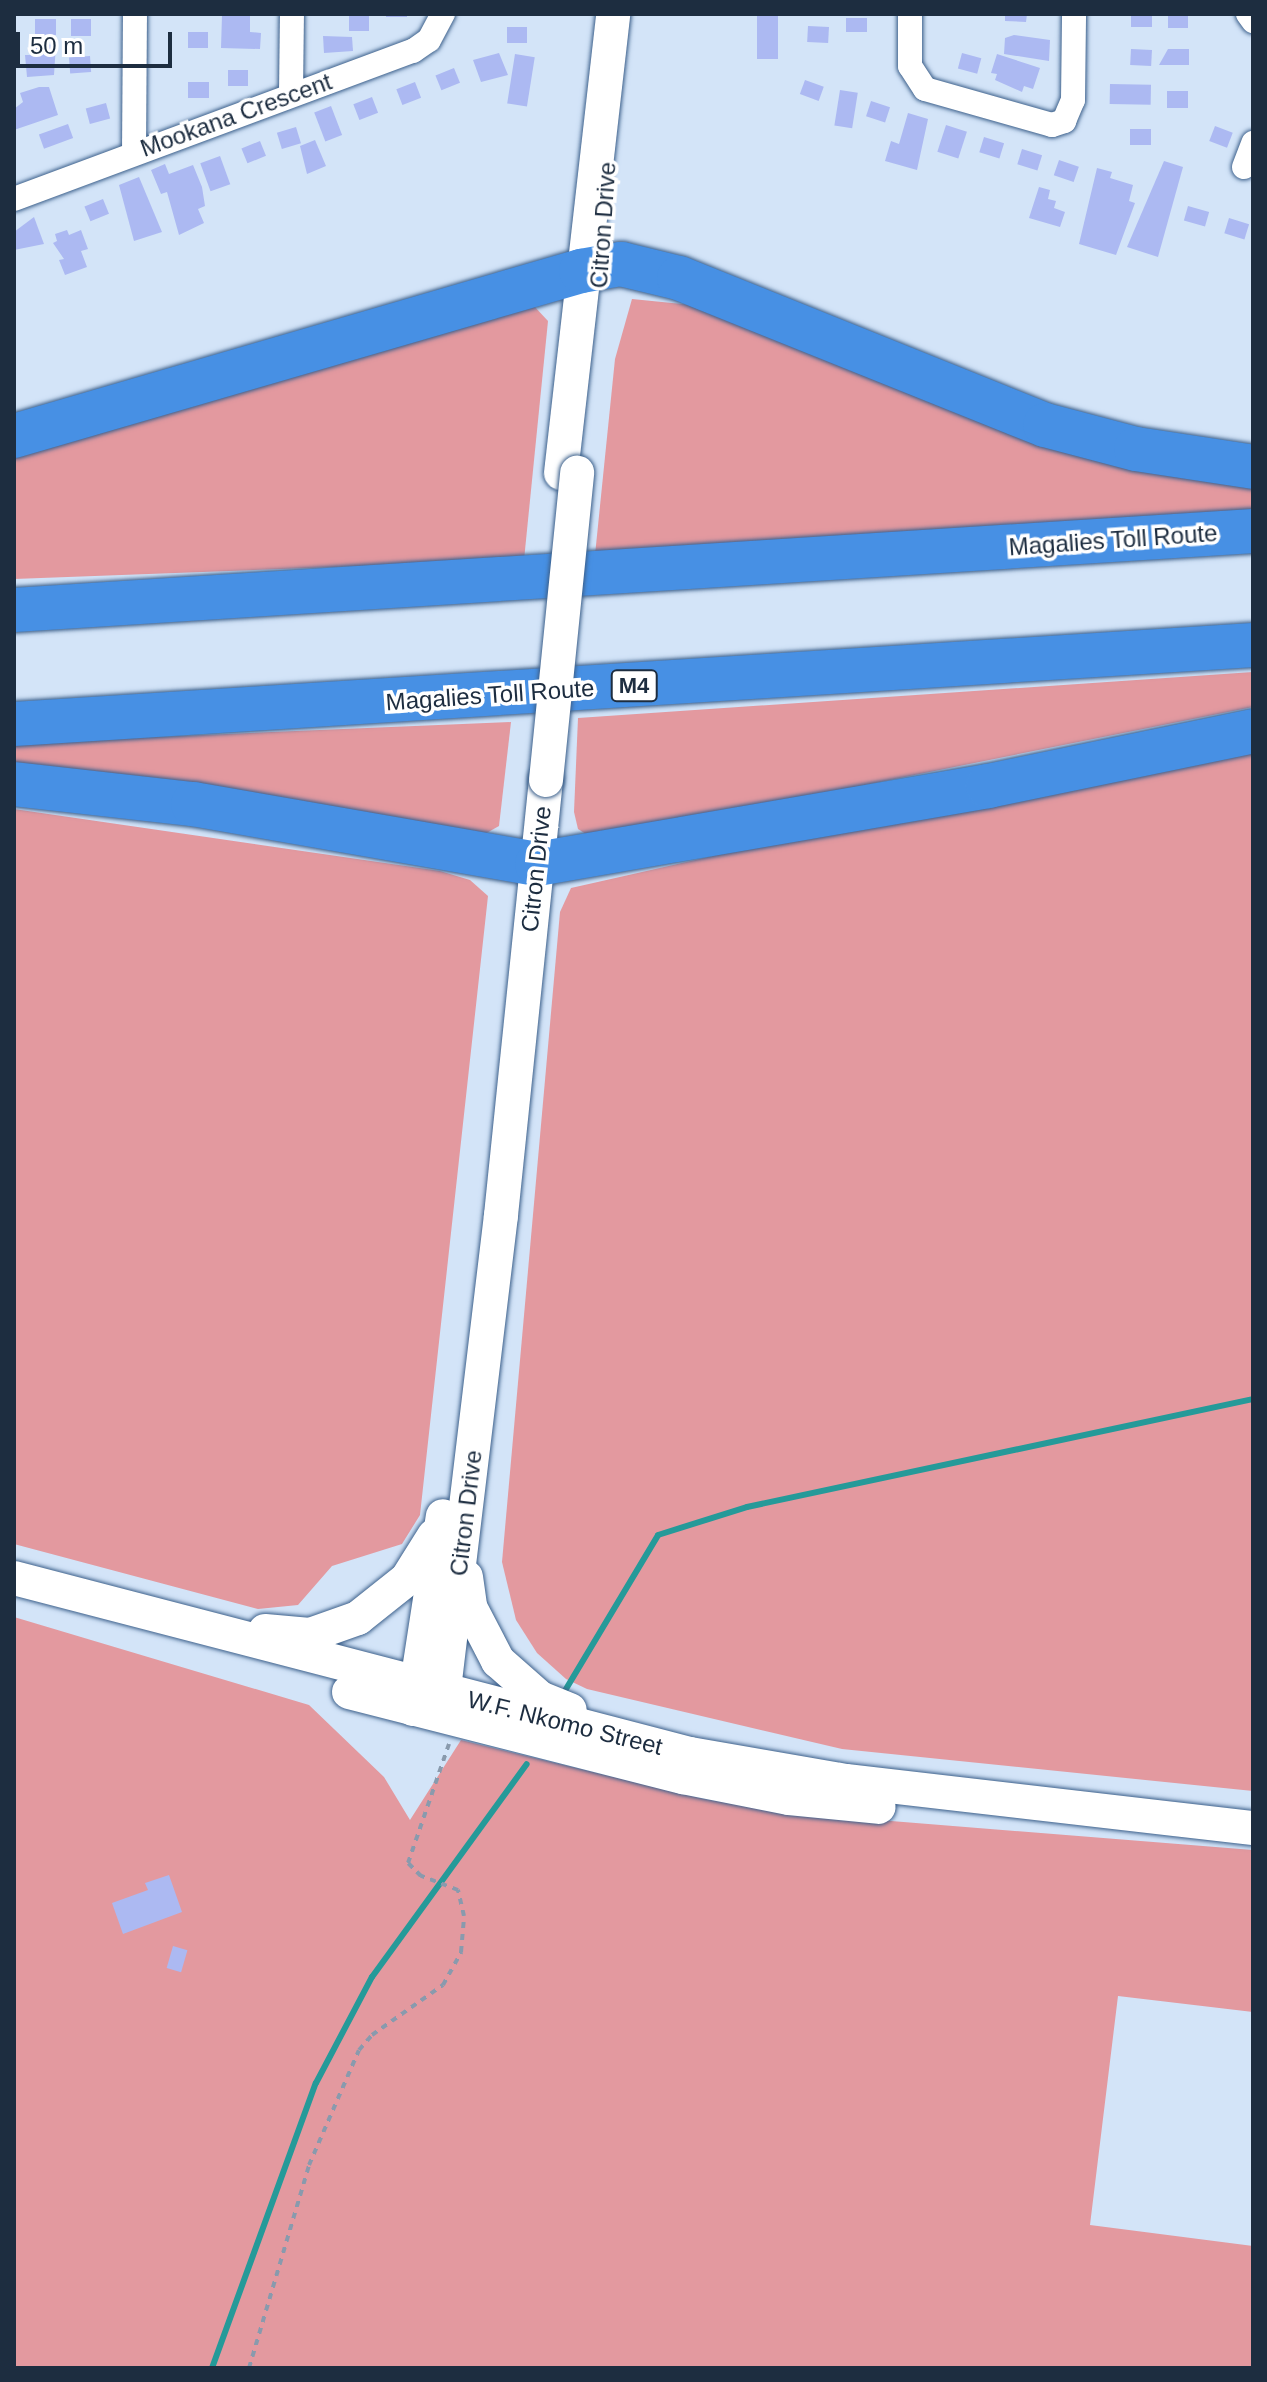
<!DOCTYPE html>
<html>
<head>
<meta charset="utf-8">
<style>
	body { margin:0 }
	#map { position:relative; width:1267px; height:2382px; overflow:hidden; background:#d3e4f8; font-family:Arial,sans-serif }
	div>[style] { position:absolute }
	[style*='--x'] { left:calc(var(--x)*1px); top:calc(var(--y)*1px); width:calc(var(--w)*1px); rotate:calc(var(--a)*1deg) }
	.green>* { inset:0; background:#e3999f }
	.stream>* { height:6px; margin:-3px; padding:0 3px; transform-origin:3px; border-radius:3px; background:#259a99 }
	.building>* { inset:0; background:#acb9f2; transform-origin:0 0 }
	.path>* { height:4px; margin-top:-2px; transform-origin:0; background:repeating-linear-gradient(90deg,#899aad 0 6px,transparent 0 12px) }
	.roads { filter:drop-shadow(0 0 2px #3c608b) drop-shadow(0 0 2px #3c608b) }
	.street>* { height:24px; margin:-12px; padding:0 12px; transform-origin:12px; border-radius:12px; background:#fff }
	.secondary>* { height:34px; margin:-17px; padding:0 17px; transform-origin:17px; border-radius:17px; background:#fff }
	.highway>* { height:44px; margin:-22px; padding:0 22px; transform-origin:22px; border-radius:22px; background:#4790e4 }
	.bridges { filter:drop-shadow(0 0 2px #3c608b) drop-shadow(0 0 2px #3c608b) }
	.secondary-bridge>* { height:34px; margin:-17px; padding:0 17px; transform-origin:17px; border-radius:17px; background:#fff }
	span { translate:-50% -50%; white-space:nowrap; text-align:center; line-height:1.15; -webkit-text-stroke:7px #fff; paint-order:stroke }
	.shield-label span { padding:2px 6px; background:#fff; border:2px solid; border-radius:6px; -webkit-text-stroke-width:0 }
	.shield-label { font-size:22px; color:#1d2d40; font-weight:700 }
	.street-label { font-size:24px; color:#1d2d40 }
	.frame { position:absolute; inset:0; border:16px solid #1d2d40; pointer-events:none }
	.scale { position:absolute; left:16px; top:32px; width:156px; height:36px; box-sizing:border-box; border:4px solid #1d2d40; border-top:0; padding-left:10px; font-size:24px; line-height:28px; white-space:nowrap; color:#1d2d40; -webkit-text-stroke:6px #fff; paint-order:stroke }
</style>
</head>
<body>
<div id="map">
	<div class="green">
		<div style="clip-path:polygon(632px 299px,692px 305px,1253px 486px,1253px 514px,595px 555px,615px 359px)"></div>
		<div style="clip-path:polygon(533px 305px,548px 321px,524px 560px,14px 579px,14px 453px)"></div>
		<div style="clip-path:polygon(1253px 672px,1253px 707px,606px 837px,589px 836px,578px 829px,574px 812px,578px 718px)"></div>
		<div style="clip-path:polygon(511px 722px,499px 826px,483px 835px,14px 765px,14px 743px)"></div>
		<div style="clip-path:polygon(1253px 741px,1253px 1791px,842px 1749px,587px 1689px,566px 1679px,537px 1653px,516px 1620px,502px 1562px,560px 912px,571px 888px,1006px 790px)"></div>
		<div style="clip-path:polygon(14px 809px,440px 871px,470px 880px,488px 896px,420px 1515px,402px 1544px,332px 1566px,298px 1605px,258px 1609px,14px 1544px)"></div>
		<div style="clip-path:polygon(14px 1617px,309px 1705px,384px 1777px,410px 1820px,461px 1740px,704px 1799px,792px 1813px,1253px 1850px,1253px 2012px,1118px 1996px,1090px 2225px,1253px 2246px,1253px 2368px,14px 2368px)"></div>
	</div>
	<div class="stream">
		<div style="--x:566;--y:1689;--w:179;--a:-59.1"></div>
		<div style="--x:658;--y:1535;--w:93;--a:-17.5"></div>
		<div style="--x:747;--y:1507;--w:517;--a:-12.05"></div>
		<div style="--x:212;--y:2368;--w:303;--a:-70"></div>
		<div style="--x:316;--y:2083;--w:120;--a:-62.2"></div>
		<div style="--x:372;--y:1977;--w:263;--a:-54"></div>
	</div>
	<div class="building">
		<div style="left:386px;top:14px;width:21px;height:3px"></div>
		<div style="left:757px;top:14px;width:21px;height:45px"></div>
		<div style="clip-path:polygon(1005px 14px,1027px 14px,1026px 22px,1005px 21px)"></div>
		<div style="left:1131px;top:14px;width:21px;height:13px"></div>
		<div style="left:1168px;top:14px;width:20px;height:14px"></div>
		<div style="clip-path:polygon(222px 15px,250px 15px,250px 32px,261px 33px,260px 49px,221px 48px)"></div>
		<div style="left:349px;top:16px;width:20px;height:15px"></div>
		<div style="left:846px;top:18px;width:21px;height:14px"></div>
		<div style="left:35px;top:19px;width:21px;height:16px"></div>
		<div style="left:71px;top:19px;width:20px;height:17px"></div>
		<div style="left:808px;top:26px;width:21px;height:16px;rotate:3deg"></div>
		<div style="left:507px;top:27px;width:20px;height:16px"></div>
		<div style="left:188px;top:32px;width:20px;height:16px"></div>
		<div style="clip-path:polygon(1014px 35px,1050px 40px,1049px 61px,1004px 54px,1005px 38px)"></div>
		<div style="clip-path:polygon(323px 36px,352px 37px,353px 51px,324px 53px)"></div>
		<div style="clip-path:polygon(56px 44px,54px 75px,27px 77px,25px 55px,32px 55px,32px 46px)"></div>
		<div style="left:1131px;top:49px;width:21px;height:16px;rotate:3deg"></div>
		<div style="clip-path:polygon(1168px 49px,1189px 49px,1189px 65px,1159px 65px)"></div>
		<div style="clip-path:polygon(499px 53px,508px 75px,481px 82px,473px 60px)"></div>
		<div style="left:962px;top:53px;width:20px;height:16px;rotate:15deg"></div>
		<div style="left:515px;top:54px;width:20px;height:50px;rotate:9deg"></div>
		<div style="clip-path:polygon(997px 54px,1040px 68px,1033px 89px,1024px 86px,1022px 92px,995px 80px,997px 74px,991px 73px)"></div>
		<div style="left:90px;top:56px;width:16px;height:21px;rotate:86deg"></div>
		<div style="left:454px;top:68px;width:16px;height:20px;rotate:68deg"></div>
		<div style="left:228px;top:70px;width:20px;height:16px"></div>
		<div style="left:805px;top:80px;width:20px;height:15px;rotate:20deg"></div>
		<div style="left:209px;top:82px;width:16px;height:21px;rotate:90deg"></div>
		<div style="left:415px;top:82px;width:17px;height:20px;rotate:69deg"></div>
		<div style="left:1110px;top:84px;width:41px;height:20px;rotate:1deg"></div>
		<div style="clip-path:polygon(39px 87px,49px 87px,58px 115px,14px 130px,14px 109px,23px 102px,20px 93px)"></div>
		<div style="left:840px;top:90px;width:18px;height:36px;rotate:9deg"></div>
		<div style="left:1167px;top:91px;width:21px;height:17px"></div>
		<div style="left:372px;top:97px;width:17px;height:20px;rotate:69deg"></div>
		<div style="left:871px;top:101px;width:20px;height:16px;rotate:18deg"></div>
		<div style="left:106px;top:103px;width:16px;height:21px;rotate:75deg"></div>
		<div style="left:331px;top:106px;width:31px;height:18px;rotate:69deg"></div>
		<div style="clip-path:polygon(908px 113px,928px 119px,917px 170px,885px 161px,891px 141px,899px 144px)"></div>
		<div style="left:68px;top:124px;width:15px;height:31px;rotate:70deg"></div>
		<div style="left:946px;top:125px;width:22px;height:28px;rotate:18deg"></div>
		<div style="left:1215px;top:126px;width:19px;height:16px;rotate:21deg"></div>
		<div style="left:296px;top:127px;width:17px;height:20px;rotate:73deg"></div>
		<div style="left:1130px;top:129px;width:21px;height:16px"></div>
		<div style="left:984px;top:137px;width:21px;height:16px;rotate:17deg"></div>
		<div style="clip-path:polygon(315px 140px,326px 166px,307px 174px,300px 146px)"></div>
		<div style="left:260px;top:141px;width:16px;height:20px;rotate:68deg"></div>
		<div style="left:1022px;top:149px;width:21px;height:16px;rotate:17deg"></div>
		<div style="left:220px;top:156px;width:30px;height:21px;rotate:70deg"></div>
		<div style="left:1059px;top:160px;width:21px;height:16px;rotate:19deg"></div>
		<div style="clip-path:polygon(1164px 161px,1183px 167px,1158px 257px,1127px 247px)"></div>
		<div style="clip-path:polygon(165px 164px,169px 174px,193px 165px,202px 187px,205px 206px,198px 209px,204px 223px,179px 235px,167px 192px,161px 194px,151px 170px)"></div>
		<div style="clip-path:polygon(1097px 168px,1112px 172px,1110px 178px,1133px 185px,1129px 201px,1135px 203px,1116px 255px,1079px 244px)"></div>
		<div style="clip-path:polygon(139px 177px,162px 232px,134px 241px,119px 185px)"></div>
		<div style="clip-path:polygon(1039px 187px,1050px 190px,1048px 199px,1056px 201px,1054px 208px,1065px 212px,1060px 227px,1029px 218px)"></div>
		<div style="left:103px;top:199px;width:16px;height:20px;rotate:68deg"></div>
		<div style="left:1188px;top:206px;width:22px;height:15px;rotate:16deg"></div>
		<div style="clip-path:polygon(34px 217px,44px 244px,14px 250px,14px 232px)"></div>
		<div style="left:1229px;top:218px;width:21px;height:16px;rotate:17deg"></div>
		<div style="clip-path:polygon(67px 230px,69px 235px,81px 230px,88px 249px,81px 251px,87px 267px,65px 275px,59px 260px,64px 259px,53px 243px,57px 241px,55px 234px)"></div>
		<div style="clip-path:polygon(169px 1875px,182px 1912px,123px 1934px,112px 1903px,148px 1890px,145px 1883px)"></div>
		<div style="left:173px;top:1946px;width:15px;height:23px;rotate:16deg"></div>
	</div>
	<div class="path">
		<div style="--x:249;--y:2368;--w:212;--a:-73.5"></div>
		<div style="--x:309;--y:2165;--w:125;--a:-66.5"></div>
		<div style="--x:359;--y:2050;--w:20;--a:-49"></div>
		<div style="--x:372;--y:2035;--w:87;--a:-35.2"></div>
		<div style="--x:443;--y:1985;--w:38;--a:-61"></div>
		<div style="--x:461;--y:1952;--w:36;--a:-85"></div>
		<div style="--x:464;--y:1916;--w:27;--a:-103"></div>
		<div style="--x:458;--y:1890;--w:40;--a:-159"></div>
		<div style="--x:421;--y:1876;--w:18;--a:-135"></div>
		<div style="--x:408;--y:1863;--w:126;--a:-71"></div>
	</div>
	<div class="roads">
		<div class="street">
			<div style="--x:910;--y:14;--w:52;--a:90"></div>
			<div style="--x:910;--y:66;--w:27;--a:57"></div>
			<div style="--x:925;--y:89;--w:132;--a:15.8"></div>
			<div style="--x:1052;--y:125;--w:13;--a:-18"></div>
			<div style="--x:1064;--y:121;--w:23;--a:-67"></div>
			<div style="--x:1073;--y:100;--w:86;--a:-89.3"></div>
			<div style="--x:1248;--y:14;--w:9;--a:54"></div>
			<div style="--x:291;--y:93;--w:79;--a:-89.3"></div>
			<div style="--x:134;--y:153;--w:139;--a:-89.6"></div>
			<div style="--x:1244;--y:167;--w:26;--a:-69"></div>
			<div style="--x:14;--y:199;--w:426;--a:-20.4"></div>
			<div style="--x:413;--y:51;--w:19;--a:-35"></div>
			<div style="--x:429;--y:40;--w:30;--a:-62"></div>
		</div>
		<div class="secondary">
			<div style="--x:561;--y:473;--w:462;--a:-83.5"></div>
			<div style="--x:466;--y:1577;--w:30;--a:82"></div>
			<div style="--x:470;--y:1607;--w:61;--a:62.6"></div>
			<div style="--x:498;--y:1661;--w:56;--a:41.4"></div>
			<div style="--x:540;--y:1698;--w:32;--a:22"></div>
			<div style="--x:14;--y:1578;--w:699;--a:14.59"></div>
			<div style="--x:690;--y:1754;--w:158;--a:9.8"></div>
			<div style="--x:846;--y:1781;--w:410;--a:6.6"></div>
			<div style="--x:265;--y:1631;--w:45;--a:5.1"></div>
			<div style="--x:310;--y:1635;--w:51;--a:-19.5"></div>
			<div style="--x:358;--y:1618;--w:63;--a:-38.5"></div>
			<div style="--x:407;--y:1579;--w:51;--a:-57.9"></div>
			<div style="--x:349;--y:1692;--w:345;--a:14.3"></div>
			<div style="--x:683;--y:1777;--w:108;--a:11.2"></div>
			<div style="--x:789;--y:1798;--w:90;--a:5.7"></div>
			<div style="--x:413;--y:1709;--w:195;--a:-81.2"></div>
			<div style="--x:441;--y:1714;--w:503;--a:-83.14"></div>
			<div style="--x:501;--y:1215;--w:437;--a:-84.1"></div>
		</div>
		<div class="highway">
			<div style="--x:14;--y:436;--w:591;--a:-16.23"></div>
			<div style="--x:581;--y:271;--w:41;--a:-9.9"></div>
			<div style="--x:621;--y:264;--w:60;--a:13.6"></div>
			<div style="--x:679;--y:278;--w:394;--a:21.9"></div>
			<div style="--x:1045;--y:425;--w:94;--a:14.8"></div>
			<div style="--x:1136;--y:449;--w:118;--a:8.7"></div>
			<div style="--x:14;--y:610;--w:1242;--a:-3.65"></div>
			<div style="--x:14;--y:724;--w:1242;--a:-3.65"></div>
			<div style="--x:14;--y:784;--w:180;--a:6.4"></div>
			<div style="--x:193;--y:804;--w:349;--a:9.9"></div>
			<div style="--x:537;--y:864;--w:458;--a:-9.8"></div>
			<div style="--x:988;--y:786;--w:271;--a:-11.7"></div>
		</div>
	</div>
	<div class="bridges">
		<div class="secondary-bridge">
			<div style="--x:546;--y:780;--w:309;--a:-84.2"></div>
		</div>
	</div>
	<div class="shield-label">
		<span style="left:634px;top:686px">M4</span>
	</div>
	<div class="street-label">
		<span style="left:236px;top:115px;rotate:-20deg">Mookana Crescent</span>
		<span style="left:603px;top:225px;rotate:-86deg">Citron Drive</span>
		<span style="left:1113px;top:540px;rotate:-4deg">Magalies Toll Route</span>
		<span style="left:490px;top:695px;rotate:-4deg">Magalies Toll Route</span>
		<span style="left:536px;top:869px;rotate:-84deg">Citron Drive</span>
		<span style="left:466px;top:1513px;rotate:-83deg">Citron Drive</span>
		<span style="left:565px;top:1723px;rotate:14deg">W.F. Nkomo Street</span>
	</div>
	<div class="frame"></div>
	<div class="scale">50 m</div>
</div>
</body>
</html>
